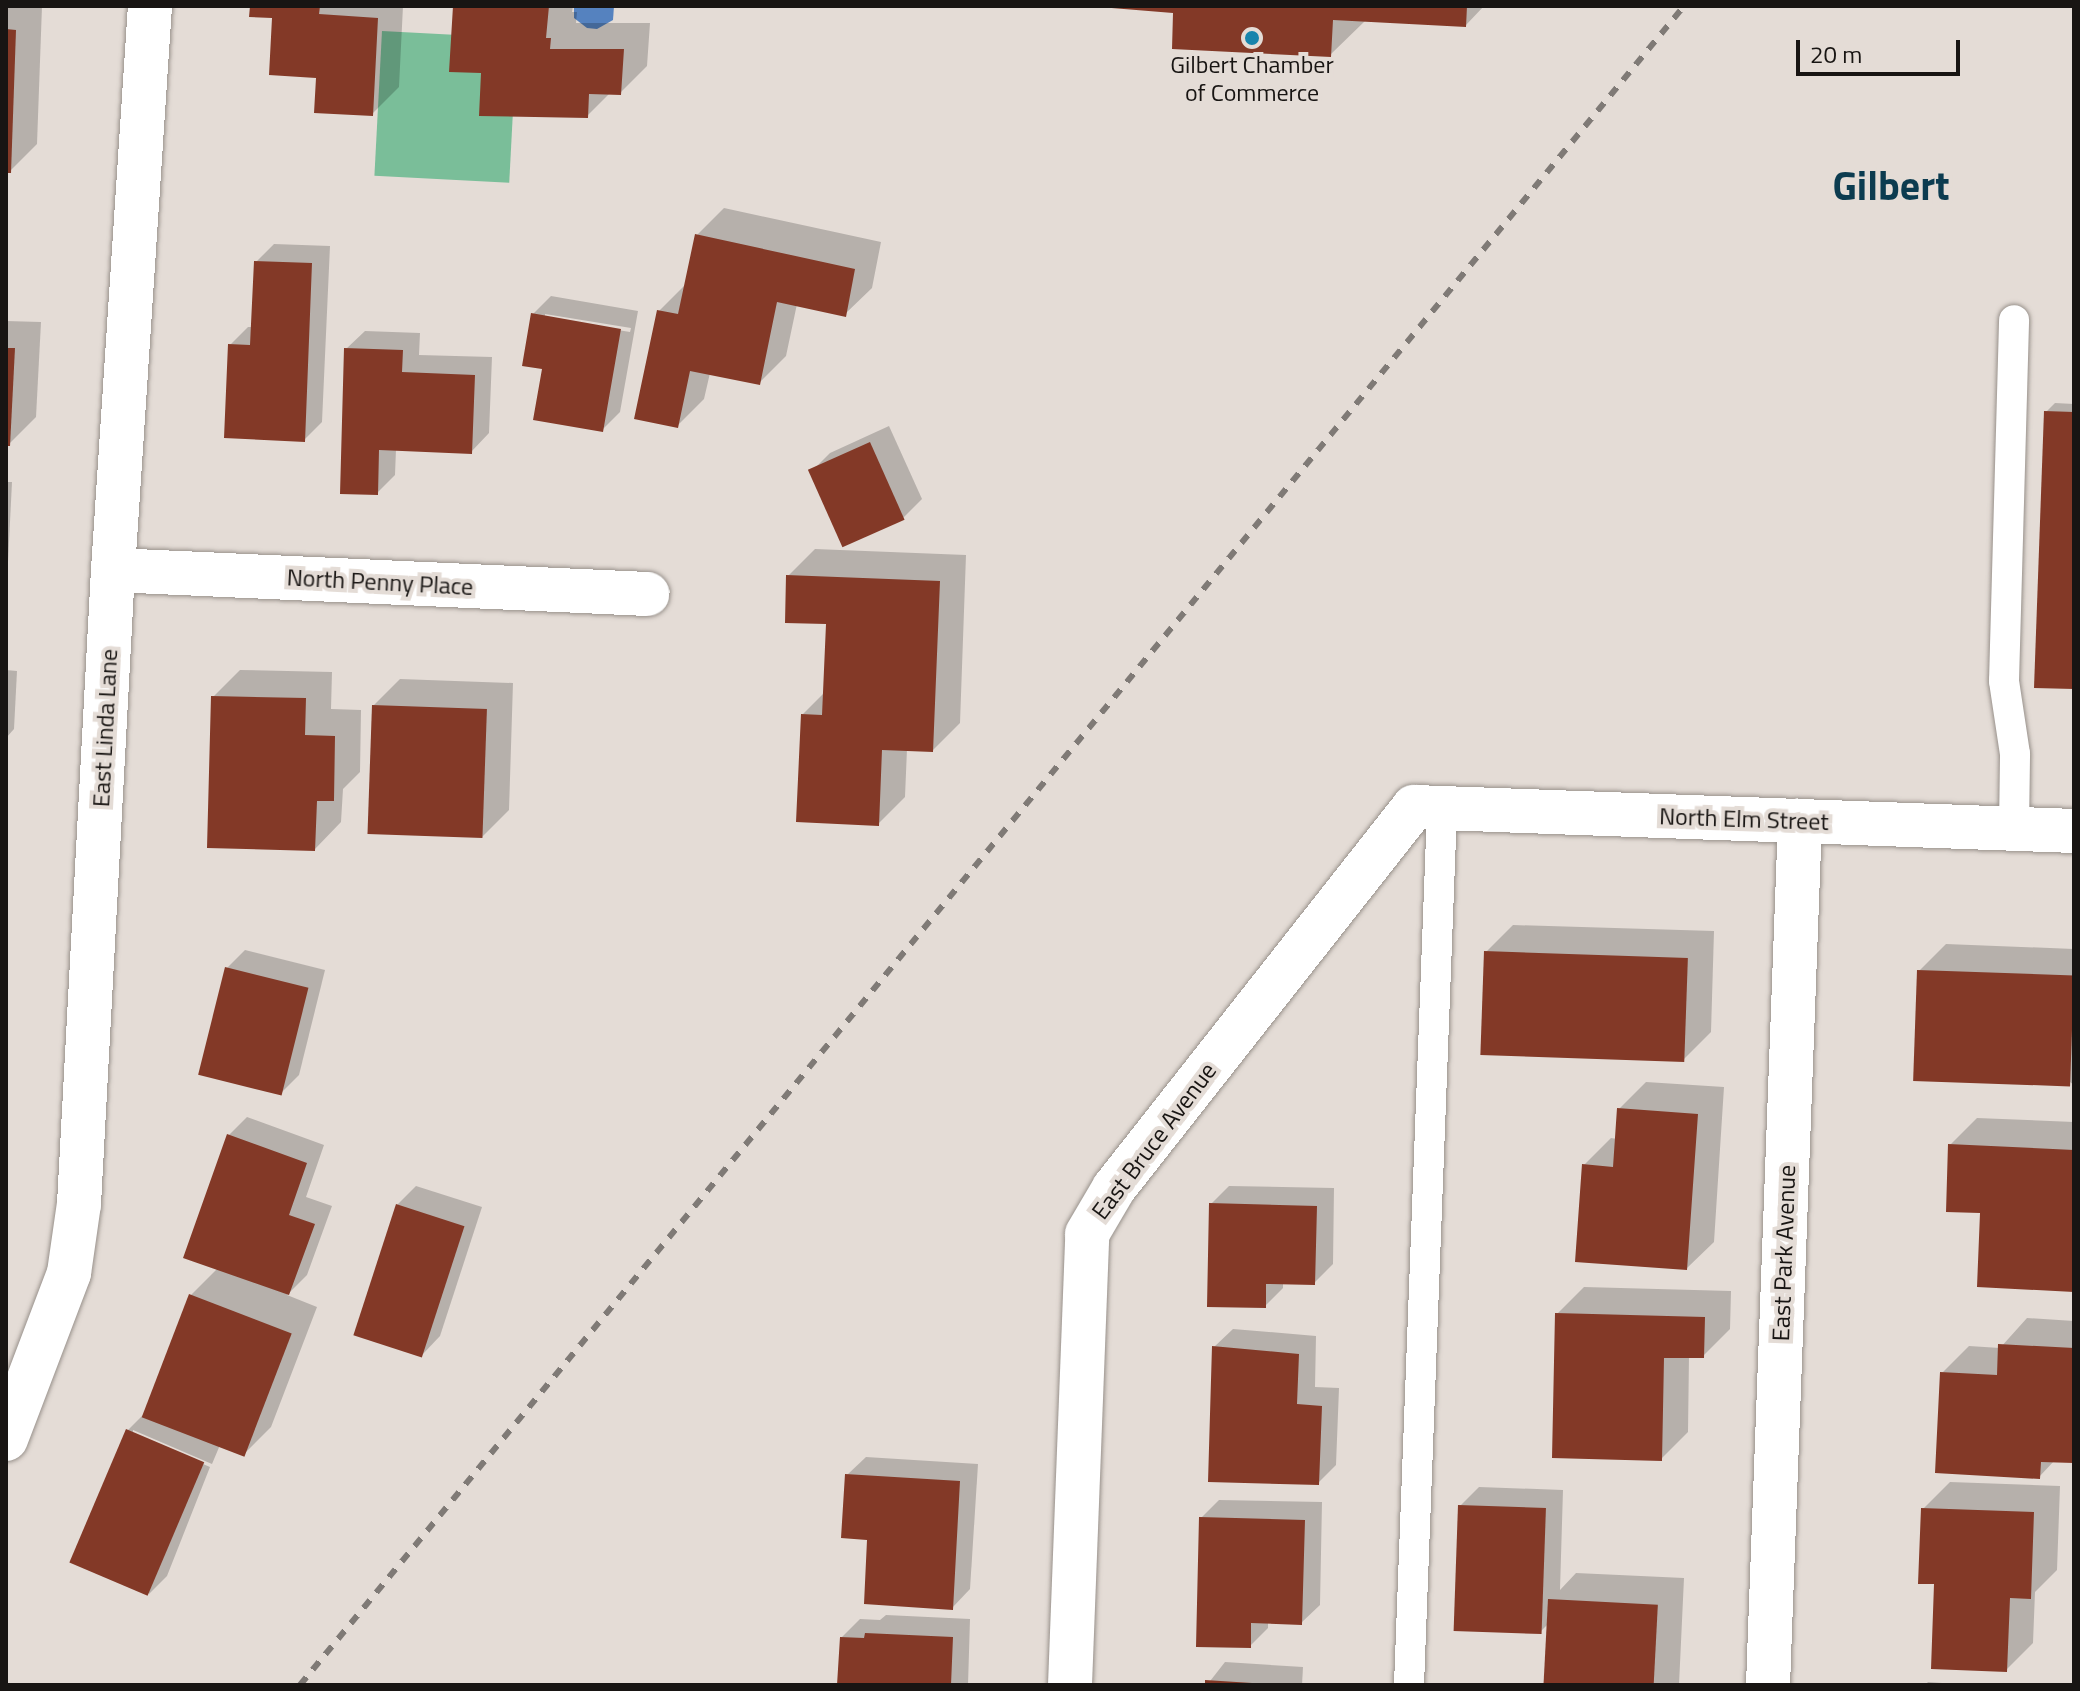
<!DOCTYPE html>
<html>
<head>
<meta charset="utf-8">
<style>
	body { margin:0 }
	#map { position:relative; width:2080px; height:1691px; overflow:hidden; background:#e4dcd6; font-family:"Titillium Web",sans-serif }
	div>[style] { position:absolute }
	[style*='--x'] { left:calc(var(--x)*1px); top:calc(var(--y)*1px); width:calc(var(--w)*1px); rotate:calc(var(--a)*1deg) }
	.green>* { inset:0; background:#7abe99; transform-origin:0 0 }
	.water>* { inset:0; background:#5582bf }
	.shadow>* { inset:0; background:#0003 }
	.building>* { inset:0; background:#833927; transform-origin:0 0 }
	.roads { filter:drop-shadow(0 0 2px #98918b) drop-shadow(0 0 2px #98918b) }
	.service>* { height:30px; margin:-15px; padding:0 15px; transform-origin:15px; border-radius:15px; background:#fff }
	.minor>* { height:44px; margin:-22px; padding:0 22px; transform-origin:22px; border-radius:22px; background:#fff }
	.rail>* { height:6px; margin-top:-3px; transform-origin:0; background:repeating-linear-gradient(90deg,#7f7a76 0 10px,transparent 0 20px) }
	.dots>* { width:22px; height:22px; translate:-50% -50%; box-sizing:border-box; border:4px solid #e4dcd6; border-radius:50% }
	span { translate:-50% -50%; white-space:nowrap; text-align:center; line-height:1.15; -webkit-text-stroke:8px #e4dcd6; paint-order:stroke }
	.poi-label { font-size:24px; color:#181513 }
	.street-label { font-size:24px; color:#181513 }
	.town-label { font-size:40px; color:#0c3c50; font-weight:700 }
	.frame { position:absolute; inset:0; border:8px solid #181513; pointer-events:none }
	.scale { position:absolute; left:1796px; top:40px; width:164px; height:36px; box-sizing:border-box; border:4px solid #181513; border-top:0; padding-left:10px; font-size:24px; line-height:28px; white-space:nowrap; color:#181513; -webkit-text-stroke:6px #e4dcd6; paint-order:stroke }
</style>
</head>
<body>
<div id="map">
	<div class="green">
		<div style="left:382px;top:31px;width:135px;height:145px;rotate:3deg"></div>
	</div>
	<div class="water">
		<div style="clip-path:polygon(574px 6px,614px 6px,613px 20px,597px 29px,587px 28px,574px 18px)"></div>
	</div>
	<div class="shadow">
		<div style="clip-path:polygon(6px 6px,42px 6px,37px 144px,10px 171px,6px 171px)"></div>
		<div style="clip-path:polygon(252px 6px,403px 6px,399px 87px,372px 114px,318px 76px,274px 16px)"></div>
		<div style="clip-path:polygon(454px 6px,573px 6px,572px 12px,577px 12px,576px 23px,650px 23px,647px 66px,620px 93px,610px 93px,587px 116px,483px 71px)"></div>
		<div style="clip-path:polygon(1081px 6px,1484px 6px,1466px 25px,1365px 21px,1330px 55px,1176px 11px)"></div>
		<div style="clip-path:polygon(724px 208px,881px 242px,872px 288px,845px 314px,797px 304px,786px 356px,759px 383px,710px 373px,704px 399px,677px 426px,659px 311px,687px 283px,697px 235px)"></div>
		<div style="clip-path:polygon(274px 244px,330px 246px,322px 422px,304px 440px,230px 345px,248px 327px,253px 327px,256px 262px)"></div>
		<div style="clip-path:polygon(evenodd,551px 296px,638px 311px,620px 412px,602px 430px,533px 314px,551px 296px,545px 314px,631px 328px,630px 332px,545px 318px,545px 314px)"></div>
		<div style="clip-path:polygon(6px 321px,41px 322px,36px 417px,9px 444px,6px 444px)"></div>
		<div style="clip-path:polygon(365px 331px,420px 333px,419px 355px,492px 357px,489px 433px,471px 452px,396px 449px,395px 475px,377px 493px,346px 349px)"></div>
		<div style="clip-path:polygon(2055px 403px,2074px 404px,2074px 687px,2046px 412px)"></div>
		<div style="clip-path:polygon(889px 426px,922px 499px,904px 517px,845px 544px,812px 471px,830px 453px)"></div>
		<div style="clip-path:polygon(6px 482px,12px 482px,6px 602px)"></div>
		<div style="clip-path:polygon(815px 549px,966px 555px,960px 723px,933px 750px,907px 749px,905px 797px,878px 824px,803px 714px,825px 692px,828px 622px,788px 576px)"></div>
		<div style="clip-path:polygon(6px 670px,17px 671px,14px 729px,6px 738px)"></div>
		<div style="clip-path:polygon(240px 670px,332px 672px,331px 709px,361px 710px,360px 772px,343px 789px,341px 822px,315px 849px,213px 697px)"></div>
		<div style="clip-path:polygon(400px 679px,513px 683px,509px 810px,482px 837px,373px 706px)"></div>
		<div style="clip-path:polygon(1513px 925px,1714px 931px,1711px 1032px,1684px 1059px,1486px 952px)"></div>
		<div style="clip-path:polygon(1946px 944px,2074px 949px,2074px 1085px,1919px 971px)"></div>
		<div style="clip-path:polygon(245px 950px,325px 970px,299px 1075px,281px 1093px,227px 968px)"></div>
		<div style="clip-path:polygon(1646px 1082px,1724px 1087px,1714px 1242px,1687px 1268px,1584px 1165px,1611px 1138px,1617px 1139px,1619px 1109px)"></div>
		<div style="clip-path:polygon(247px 1117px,324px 1145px,306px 1197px,332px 1206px,307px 1275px,287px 1295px,317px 1307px,271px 1427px,244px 1454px,220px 1445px,212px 1464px,133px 1430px,133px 1434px,210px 1467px,167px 1576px,149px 1594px,128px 1430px,145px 1413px,191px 1295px,218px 1268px,229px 1135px)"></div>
		<div style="clip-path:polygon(1977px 1118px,2074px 1122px,2074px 1290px,1983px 1211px,1950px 1145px)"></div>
		<div style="clip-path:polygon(416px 1186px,482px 1207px,440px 1336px,422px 1355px,397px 1205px)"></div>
		<div style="clip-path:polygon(1229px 1186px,1334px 1188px,1333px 1264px,1314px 1283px,1283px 1282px,1283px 1288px,1265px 1306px,1211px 1204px)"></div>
		<div style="clip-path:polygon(1584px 1287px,1731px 1291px,1730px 1329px,1703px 1356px,1689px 1356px,1688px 1432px,1661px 1459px,1557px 1314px)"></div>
		<div style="clip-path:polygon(2027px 1318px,2074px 1321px,2074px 1461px,2055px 1460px,2039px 1477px,1942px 1373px,1969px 1346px,2000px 1348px)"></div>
		<div style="clip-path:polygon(1233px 1329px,1316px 1336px,1315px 1387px,1339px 1388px,1336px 1465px,1318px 1483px,1214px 1347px)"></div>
		<div style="clip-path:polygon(866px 1457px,978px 1464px,970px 1589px,952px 1608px,870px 1538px,847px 1475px)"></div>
		<div style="clip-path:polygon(1950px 1482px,2060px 1486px,2057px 1570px,2035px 1592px,2033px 1643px,2006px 1670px,1937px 1582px,1923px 1509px)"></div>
		<div style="clip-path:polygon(1479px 1487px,1563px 1490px,1560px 1590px,1576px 1573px,1684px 1578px,1679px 1685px,1546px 1685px,1549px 1623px,1540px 1632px,1460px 1506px)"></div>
		<div style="clip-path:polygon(1219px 1500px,1322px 1502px,1320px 1605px,1301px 1623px,1268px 1622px,1268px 1628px,1250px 1646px,1201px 1518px)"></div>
		<div style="clip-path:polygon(886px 1615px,970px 1619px,968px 1685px,839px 1685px,841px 1638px,860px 1619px,880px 1620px)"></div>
		<div style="clip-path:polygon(1225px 1662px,1303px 1667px,1302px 1685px,1207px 1685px)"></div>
		<div style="clip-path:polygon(1928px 1682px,1971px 1685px,1925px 1685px)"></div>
	</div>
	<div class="building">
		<div style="clip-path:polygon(250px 6px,320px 6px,319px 14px,378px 18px,373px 116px,314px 113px,316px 78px,269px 75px,272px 18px,249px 17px)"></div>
		<div style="clip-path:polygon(453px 6px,549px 6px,546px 38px,551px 38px,550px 49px,624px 49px,621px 95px,589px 94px,588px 118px,479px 116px,481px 73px,449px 72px)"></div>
		<div style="clip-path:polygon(1087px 6px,1467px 6px,1466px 27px,1333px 20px,1331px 57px,1172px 49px,1173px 13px)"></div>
		<div style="clip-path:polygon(6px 29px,16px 30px,11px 173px,6px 173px)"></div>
		<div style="clip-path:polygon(695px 234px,855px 269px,846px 317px,777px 302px,760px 385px,690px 371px,678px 428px,634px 419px,657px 310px,678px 314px)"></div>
		<div style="clip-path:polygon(254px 261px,312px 263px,305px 442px,224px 438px,228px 344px,250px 345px)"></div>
		<div style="clip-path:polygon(531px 313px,621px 329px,603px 432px,533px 420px,542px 369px,522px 366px)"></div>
		<div style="clip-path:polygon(6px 348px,15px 348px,10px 446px,6px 446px)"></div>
		<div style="clip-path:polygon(344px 348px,403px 350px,402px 372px,475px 375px,472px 454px,379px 450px,378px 495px,340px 494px)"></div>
		<div style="clip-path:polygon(2044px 411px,2074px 412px,2074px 689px,2034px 688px)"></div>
		<div style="left:870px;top:442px;width:85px;height:68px;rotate:66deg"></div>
		<div style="clip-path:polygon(786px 575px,940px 581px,933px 752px,882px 750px,879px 826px,796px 822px,801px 714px,822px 715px,826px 624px,785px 623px)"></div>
		<div style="clip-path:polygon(211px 696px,306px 698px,305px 735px,335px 736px,334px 801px,317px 801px,315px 851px,207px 848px)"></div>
		<div style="left:372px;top:705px;width:115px;height:129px;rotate:2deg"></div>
		<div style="left:1484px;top:951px;width:204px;height:104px;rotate:2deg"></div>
		<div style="left:225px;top:967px;width:86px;height:111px;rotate:14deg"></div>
		<div style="left:1917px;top:970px;width:157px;height:111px;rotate:2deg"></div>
		<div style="clip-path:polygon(1617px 1108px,1698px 1114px,1687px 1270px,1575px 1262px,1582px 1164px,1613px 1167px)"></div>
		<div style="clip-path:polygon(227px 1134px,307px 1163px,289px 1215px,315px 1224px,289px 1295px,183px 1258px)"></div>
		<div style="clip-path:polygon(1948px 1144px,2074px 1150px,2074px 1292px,1977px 1287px,1980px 1213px,1946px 1212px)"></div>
		<div style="clip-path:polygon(1209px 1203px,1317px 1206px,1315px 1285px,1266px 1284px,1266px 1308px,1207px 1307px)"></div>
		<div style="left:396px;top:1204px;width:72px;height:138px;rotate:18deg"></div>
		<div style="left:189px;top:1294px;width:110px;height:132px;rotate:21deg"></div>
		<div style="clip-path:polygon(1555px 1313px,1705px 1317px,1704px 1358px,1664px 1358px,1662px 1461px,1552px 1458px)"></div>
		<div style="clip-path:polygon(1998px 1344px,2074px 1348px,2074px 1463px,2041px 1462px,2040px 1479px,1935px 1473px,1940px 1372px,1997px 1375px)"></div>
		<div style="clip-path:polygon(1212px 1346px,1299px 1354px,1297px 1404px,1322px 1406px,1319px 1485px,1208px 1482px)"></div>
		<div style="left:126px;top:1429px;width:85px;height:145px;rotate:23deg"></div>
		<div style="clip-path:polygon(845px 1474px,960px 1481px,953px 1610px,864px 1604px,867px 1540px,841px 1538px)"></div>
		<div style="left:1458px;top:1505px;width:88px;height:126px;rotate:2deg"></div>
		<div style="clip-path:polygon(1921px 1508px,2034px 1512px,2031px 1599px,2010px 1598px,2007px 1672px,1931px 1669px,1934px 1584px,1918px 1584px)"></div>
		<div style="clip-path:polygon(1199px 1517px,1305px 1520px,1302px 1625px,1251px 1623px,1251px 1648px,1196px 1647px)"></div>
		<div style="left:1548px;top:1599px;width:110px;height:86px;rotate:3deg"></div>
		<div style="clip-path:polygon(865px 1633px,953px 1637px,951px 1685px,837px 1685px,840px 1637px,864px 1638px)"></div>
		<div style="clip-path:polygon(1205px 1680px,1252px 1683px,1252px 1685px,1205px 1685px)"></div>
	</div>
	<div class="roads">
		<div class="service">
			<div style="--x:2014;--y:829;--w:75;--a:-89.2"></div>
			<div style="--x:2015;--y:754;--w:74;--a:-98.6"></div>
			<div style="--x:2004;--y:681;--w:361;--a:-88.4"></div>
			<div style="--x:1409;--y:1685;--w:877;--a:-87.84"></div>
		</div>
		<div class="minor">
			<div style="--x:113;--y:570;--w:535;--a:2.57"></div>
			<div style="--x:6;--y:1439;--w:178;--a:-69.2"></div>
			<div style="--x:69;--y:1273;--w:70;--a:-81.8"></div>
			<div style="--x:79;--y:1204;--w:635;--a:-86.93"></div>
			<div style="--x:113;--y:570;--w:565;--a:-86.25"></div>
			<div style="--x:1070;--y:1685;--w:451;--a:-87.8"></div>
			<div style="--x:1087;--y:1234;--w:53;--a:-59.6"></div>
			<div style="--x:1114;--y:1188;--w:485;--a:-51.8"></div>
			<div style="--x:1414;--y:807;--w:660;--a:2.08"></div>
			<div style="--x:1768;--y:1685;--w:865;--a:-87.88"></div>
		</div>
	</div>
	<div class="rail">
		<div style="--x:300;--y:1685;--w:2176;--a:-50.5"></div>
	</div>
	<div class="dots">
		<div style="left:1252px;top:38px;background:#1884ac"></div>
	</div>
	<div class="poi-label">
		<span style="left:1252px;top:79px">Gilbert Chamber<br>of Commerce</span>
	</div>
	<div class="street-label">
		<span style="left:380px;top:582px;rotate:3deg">North Penny Place</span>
		<span style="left:105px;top:728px;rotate:-87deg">East Linda Lane</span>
		<span style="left:1744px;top:819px;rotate:2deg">North Elm Street</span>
		<span style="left:1154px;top:1141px;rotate:-53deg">East Bruce Avenue</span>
		<span style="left:1784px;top:1253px;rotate:-88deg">East Park Avenue</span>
	</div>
	<div class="town-label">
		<span style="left:1891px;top:186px">Gilbert</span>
	</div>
	<div class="frame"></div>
	<div class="scale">20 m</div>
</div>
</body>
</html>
